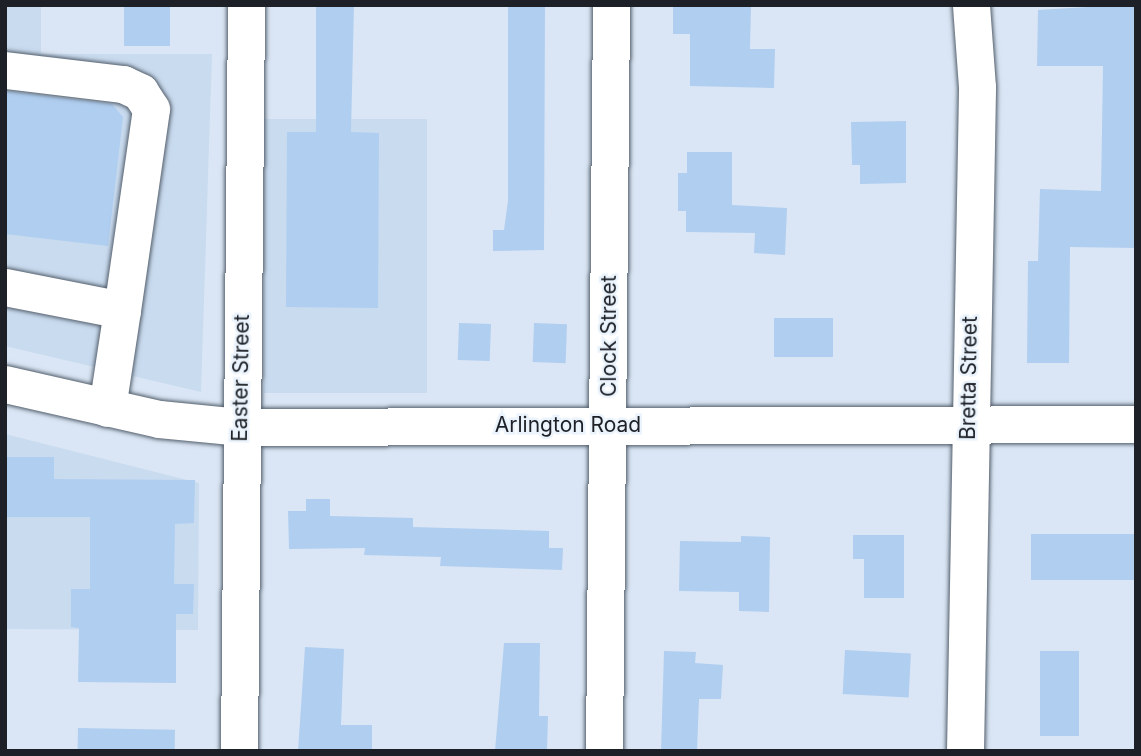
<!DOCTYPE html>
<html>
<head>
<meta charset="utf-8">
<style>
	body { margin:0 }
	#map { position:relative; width:1141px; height:756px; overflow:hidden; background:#dae6f5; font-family:Inter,sans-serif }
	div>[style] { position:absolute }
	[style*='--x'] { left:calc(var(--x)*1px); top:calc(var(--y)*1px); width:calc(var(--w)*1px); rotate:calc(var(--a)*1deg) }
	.built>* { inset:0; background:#c9dbef; transform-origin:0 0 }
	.building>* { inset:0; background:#b0cef0; transform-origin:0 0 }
	.roads { filter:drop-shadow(0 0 2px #535e6b) drop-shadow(0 0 2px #535e6b) }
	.minor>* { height:37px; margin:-18.5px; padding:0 18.5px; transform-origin:18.5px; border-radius:18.5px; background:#fff }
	span { translate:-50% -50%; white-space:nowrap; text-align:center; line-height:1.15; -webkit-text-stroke:5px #ebf3fc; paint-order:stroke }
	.street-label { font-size:21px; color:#1d2127 }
	.frame { position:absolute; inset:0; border:7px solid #1d2127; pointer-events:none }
</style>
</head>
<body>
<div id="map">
	<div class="built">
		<div style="clip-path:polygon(5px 5px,41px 5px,41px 54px,212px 54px,201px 392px,5px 346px)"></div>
		<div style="left:264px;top:119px;width:163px;height:274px"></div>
		<div style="clip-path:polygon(5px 434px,199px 483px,198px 630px,5px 629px)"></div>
	</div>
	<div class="building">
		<div style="left:124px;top:5px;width:46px;height:41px"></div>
		<div style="clip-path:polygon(316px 5px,354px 5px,351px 132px,379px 133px,378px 308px,286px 307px,287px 132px,316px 132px)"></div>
		<div style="clip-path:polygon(508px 5px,545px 5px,544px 250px,493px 251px,493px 230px,504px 230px,508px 201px)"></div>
		<div style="clip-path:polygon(673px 5px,751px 5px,750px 49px,775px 49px,774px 88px,690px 86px,690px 34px,673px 34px)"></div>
		<div style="clip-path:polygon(1104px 6px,1136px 6px,1136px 248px,1070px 247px,1069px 363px,1027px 363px,1028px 261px,1038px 261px,1040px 189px,1101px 191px,1103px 66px,1037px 66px,1038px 10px)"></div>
		<div style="clip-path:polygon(5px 91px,112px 104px,123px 117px,108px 246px,5px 234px)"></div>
		<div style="clip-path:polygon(906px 121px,906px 183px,860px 184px,860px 165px,852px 165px,851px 122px)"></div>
		<div style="clip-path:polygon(687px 152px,732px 152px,732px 205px,787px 208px,785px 255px,754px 253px,755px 233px,686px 232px,686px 211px,678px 211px,678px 173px,687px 173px)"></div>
		<div style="left:774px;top:318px;width:59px;height:39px"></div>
		<div style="left:459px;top:323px;width:32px;height:37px;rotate:2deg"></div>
		<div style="left:534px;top:323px;width:33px;height:39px;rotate:2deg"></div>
		<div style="clip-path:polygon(5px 457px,54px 457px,54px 479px,195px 480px,194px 523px,175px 524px,174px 584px,194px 584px,193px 614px,176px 614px,176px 683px,78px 682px,79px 628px,71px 627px,71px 589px,90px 589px,90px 517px,5px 517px)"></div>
		<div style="clip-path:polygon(306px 499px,330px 499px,330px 516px,413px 518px,413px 527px,549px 531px,549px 548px,563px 548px,562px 570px,440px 566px,441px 557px,364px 555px,365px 548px,289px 549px,288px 511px,306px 511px)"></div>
		<div style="left:1031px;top:534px;width:105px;height:46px"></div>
		<div style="clip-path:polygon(853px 535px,904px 535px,904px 598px,864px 598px,864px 559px,853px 559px)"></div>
		<div style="clip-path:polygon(741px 536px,770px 537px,769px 612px,739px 611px,739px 592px,679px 591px,680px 541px,741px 542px)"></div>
		<div style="clip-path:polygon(504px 643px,540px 643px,539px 716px,548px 716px,547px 751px,495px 751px)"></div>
		<div style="clip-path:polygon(305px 647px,344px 649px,341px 725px,372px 725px,372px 751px,298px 751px)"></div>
		<div style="left:845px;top:650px;width:66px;height:44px;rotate:3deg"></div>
		<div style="clip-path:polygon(664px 651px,696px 652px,695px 663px,723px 665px,721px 699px,699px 699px,697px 751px,661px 751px)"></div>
		<div style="left:1040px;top:651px;width:39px;height:85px"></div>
		<div style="left:78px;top:728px;width:97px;height:23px;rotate:1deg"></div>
	</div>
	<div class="roads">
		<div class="minor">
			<div style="--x:5;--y:70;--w:119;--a:6.8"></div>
			<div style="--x:123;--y:84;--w:19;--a:25"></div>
			<div style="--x:140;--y:92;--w:20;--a:57"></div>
			<div style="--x:151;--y:109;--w:203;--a:98.2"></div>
			<div style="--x:5;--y:287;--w:119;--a:11.1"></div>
			<div style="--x:122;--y:310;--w:99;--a:98.7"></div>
			<div style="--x:5;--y:384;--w:158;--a:12.8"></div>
			<div style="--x:159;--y:419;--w:81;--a:5.6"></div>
			<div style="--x:240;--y:427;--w:896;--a:-0.19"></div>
			<div style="--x:239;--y:751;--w:746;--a:-89.46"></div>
			<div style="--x:604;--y:751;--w:746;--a:-89.46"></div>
			<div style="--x:965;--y:751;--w:664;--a:-88.96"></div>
			<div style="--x:977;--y:87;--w:82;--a:-94.2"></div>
		</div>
	</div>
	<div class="street-label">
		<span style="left:609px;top:336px;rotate:-90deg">Clock Street</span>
		<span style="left:241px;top:378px;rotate:-89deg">Easter Street</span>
		<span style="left:969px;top:378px;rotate:-89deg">Bretta Street</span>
		<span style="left:568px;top:425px">Arlington Road</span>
	</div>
	<div class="frame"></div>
</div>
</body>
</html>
